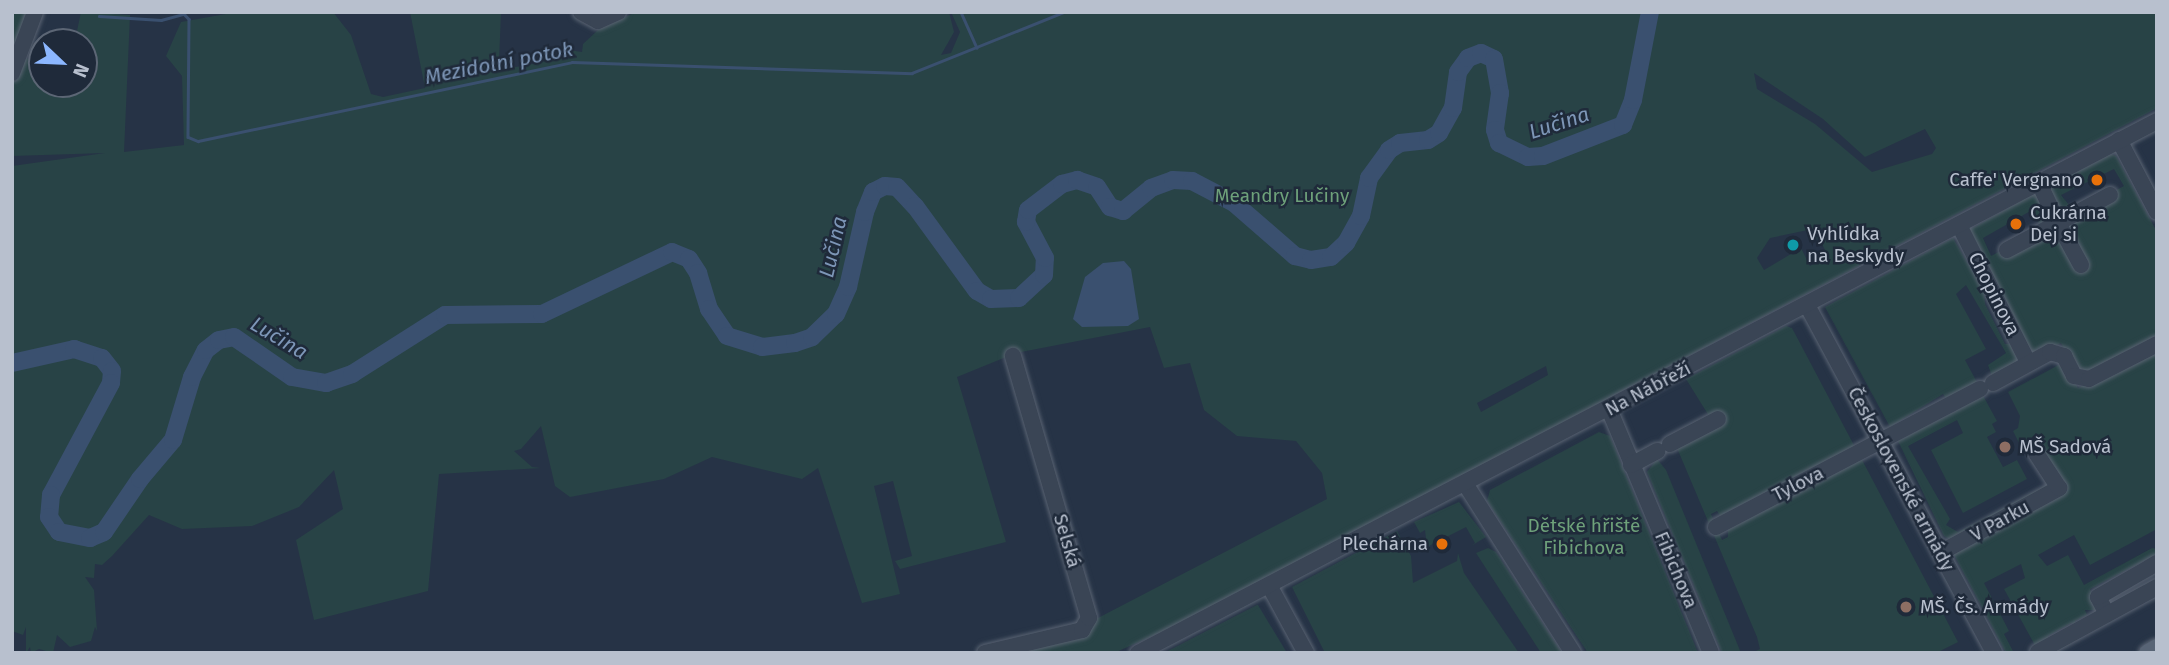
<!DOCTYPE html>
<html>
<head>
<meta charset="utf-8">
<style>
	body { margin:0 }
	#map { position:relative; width:2169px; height:665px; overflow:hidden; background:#263346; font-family:"Fira Sans",sans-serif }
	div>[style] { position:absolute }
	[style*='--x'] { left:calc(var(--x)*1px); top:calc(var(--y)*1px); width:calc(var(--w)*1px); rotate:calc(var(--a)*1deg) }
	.green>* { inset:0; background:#284346 }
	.water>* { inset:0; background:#3a506f }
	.stream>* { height:2.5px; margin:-1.25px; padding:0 1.25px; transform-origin:1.25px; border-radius:1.25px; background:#3a506f }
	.river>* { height:18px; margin:-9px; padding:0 9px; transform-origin:9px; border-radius:9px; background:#3a506f }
	.roads { filter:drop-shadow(0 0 2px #596372) drop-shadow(0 0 2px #596372) }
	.minor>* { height:16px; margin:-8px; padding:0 8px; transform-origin:8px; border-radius:8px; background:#3a4555 }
	.major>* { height:19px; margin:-9.5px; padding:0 9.5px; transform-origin:9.5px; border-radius:9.5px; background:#586475 }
	.dots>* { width:19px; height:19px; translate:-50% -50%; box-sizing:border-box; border:4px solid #1f2a3a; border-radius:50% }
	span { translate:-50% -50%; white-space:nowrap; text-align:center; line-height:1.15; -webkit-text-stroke:5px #1f2a3a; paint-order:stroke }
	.poi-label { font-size:19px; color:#b8c0ce }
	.right { translate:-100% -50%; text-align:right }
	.left { translate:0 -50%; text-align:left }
	.park-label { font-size:19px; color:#6ea17a }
	.street-label { font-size:19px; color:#b8c0ce }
	.water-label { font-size:21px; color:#7d96b7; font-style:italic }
	.frame { position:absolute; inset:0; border:14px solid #b8c0ce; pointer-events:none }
	.north { position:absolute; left:28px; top:28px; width:70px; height:70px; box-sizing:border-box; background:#1f2a3a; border:2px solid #5c6675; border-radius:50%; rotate:113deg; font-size:19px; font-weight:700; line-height:28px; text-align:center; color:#b8c0ce }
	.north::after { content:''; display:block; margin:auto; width:24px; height:32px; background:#8cb7ff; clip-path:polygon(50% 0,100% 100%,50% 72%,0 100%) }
</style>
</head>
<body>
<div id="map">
	<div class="green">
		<div style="clip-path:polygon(12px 12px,27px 12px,12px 50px)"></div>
		<div style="clip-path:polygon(evenodd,81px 12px,130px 15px,124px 152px,184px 145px,182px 76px,166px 56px,181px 22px,237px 12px,333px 12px,351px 35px,371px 94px,383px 97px,425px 88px,410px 12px,501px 12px,499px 62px,516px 67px,556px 59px,569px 50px,582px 52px,583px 44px,598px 30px,636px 12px,949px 12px,954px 32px,941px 55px,951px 53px,960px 32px,951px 12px,2157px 12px,2157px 108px,1193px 618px,1114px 653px,1009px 653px,1096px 619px,1327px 499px,1322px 473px,1296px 441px,1237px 436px,1204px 410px,1190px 363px,1164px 368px,1150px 327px,1016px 353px,957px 377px,1006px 542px,900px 569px,895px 561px,912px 556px,893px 481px,874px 486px,900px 594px,862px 603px,818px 468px,802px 479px,712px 457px,664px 479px,570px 497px,555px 486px,541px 426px,521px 449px,514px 451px,532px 467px,541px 468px,439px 474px,428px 591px,314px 620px,296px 540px,343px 509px,334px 470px,299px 507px,252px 526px,182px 529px,149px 515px,112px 556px,102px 565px,95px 564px,94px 578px,85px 577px,94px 590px,97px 631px,95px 627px,91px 641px,70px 647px,57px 635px,53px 653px,39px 649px,31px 653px,30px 647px,26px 653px,26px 627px,23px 635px,12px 631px,12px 166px,105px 153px,12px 156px,12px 84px,23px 58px,42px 61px,42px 84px,84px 84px,92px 43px,77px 31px,81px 12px,1754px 73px,1823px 119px,1865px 157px,1925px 129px,1936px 148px,1932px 154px,1872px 172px,1815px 124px,1757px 89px,1754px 73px,81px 12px,1808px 230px,1813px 240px,1819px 238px,1828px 256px,1810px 266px,1801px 248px,1764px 270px,1757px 258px,1770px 238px,1808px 230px,81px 12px,1546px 366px,1548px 375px,1481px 412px,1477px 403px,1546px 366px)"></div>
		<div style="clip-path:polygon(2111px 154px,2116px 156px,2157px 232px,2157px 340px,2090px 375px,2076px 371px,2061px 343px,2039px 354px,2031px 353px,1969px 230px,2039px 191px,2050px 218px,2040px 227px,2034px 209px,1983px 238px,1991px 256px,2124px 186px,2114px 169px,2073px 189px,2061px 195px,2073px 210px,2064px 216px,2044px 189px)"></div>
		<div style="clip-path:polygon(1953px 238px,1984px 291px,1985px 304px,2005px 344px,2017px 344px,2019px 363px,1992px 376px,1988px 365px,2006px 353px,1966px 285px,1956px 294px,1986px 349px,1965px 360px,1979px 386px,1949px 402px,1943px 394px,1890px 427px,1825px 307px)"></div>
		<div style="clip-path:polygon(1786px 326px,1792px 328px,1857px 451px,1721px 517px,1717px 511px,1711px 514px,1722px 540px,1728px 537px,1728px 527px,1860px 456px,1958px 642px,1936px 653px,1752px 653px,1760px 649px,1757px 637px,1677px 448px,1709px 416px,1686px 379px)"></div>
		<div style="clip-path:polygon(2157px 347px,2157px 529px,2090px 565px,2074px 535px,2038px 555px,2047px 566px,2068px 555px,2084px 585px,2152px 548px,2157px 549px,2157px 554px,2090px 589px,2097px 610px,2085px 610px,2087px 615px,2075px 621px,2076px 625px,2071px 623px,2048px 636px,2050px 641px,2037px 649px,2004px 589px,2025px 578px,2021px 564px,1984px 583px,2009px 631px,2004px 634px,2014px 653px,2006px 653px,1951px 549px,2067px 487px,2057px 478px,2051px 484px,1951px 540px,1944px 536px,1898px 441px,1965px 406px,1981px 392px,1997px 421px,1992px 424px,1996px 432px,1987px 437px,2003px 467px,2017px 460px,2027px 479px,1963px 513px,1931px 450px,1963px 433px,1957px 420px,1908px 446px,1950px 519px,1946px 525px,1958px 532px,2047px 485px,2028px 447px,2022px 449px,2013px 431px,2018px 428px,2020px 416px,2008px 392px,2064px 362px,2078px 388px)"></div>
		<div style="clip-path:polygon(1599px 432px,1610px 436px,1698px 653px,1588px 653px,1487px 501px,1490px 490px)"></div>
		<div style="clip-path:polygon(1657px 459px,1666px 470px,1741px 653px,1722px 653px,1647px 472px)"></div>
		<div style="clip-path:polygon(1459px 502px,1486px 537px,1471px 546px,1475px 543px,1466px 527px,1427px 547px,1425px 530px,1420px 533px,1414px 522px)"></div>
		<div style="clip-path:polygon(1397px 531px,1411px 556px,1413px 583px,1457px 561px,1458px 553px,1464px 573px,1519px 653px,1325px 653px,1292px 587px)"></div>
		<div style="clip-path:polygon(1488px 548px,1496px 552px,1562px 653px,1541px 653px,1476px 553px)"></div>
		<div style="clip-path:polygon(1258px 605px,1287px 653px,1164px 653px,1257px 605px)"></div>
	</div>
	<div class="water">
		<div style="clip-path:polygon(1124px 261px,1131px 269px,1139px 319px,1128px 326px,1082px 327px,1073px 319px,1085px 277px,1103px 263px)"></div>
	</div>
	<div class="stream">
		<div style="--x:961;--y:12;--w:39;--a:66"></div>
		<div style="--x:99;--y:16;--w:62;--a:3.7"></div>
		<div style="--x:161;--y:20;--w:24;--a:-15"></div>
		<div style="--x:184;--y:14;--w:7;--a:45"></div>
		<div style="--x:189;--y:19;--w:118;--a:90.5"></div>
		<div style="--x:188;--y:137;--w:11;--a:22"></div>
		<div style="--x:198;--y:141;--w:382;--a:-11.9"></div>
		<div style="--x:572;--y:62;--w:340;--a:1.9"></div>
		<div style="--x:912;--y:73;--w:164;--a:-21.9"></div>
	</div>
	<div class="river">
		<div style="--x:12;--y:363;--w:64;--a:-12.7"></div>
		<div style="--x:74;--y:349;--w:29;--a:18"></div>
		<div style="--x:102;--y:358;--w:16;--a:52"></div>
		<div style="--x:112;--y:371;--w:12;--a:95"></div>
		<div style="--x:111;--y:383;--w:127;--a:118.2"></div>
		<div style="--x:51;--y:495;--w:22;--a:95"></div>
		<div style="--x:49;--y:517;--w:18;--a:56"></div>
		<div style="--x:59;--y:532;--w:32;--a:11"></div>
		<div style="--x:90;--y:538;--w:15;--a:-23"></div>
		<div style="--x:104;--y:532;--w:64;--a:-55.8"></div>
		<div style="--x:140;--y:479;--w:51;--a:-49.8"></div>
		<div style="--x:173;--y:440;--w:66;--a:-73.2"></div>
		<div style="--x:192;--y:377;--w:30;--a:-63"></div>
		<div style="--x:206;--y:350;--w:16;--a:-38"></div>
		<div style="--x:219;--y:340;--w:15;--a:-11"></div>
		<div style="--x:234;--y:337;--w:70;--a:34.6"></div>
		<div style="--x:292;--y:377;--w:35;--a:10"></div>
		<div style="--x:326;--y:383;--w:28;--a:-19"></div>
		<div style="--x:352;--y:374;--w:110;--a:-32.4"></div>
		<div style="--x:445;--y:315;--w:97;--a:-0.6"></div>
		<div style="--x:542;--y:314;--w:144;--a:-25.5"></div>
		<div style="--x:672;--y:252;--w:18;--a:22"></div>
		<div style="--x:689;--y:259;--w:17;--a:57"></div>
		<div style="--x:698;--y:273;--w:38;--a:73"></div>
		<div style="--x:709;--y:309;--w:32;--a:56"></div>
		<div style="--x:727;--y:336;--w:37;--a:17"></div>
		<div style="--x:762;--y:347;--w:33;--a:-7"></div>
		<div style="--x:795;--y:343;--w:18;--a:-19"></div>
		<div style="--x:812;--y:337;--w:33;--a:-44"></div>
		<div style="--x:836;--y:314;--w:30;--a:-66"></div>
		<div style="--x:848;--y:287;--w:77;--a:-77.2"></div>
		<div style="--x:865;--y:212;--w:22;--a:-68"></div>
		<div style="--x:873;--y:192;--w:13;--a:-27"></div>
		<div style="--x:885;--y:186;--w:12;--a:5"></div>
		<div style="--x:897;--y:187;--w:26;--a:47"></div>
		<div style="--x:915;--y:206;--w:105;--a:53.9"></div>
		<div style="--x:977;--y:291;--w:16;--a:30"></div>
		<div style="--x:991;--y:299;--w:28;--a:-2"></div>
		<div style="--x:1019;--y:298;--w:34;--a:-43"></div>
		<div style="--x:1044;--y:275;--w:17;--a:-87"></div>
		<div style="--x:1045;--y:258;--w:41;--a:-117.8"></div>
		<div style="--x:1026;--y:222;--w:12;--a:-81"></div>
		<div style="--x:1028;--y:210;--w:43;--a:-37.4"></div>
		<div style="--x:1062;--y:184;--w:16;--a:-15"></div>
		<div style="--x:1077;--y:180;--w:21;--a:19"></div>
		<div style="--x:1097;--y:187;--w:24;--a:57"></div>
		<div style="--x:1110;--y:207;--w:14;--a:17"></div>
		<div style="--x:1123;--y:211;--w:36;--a:-39"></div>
		<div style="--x:1151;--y:188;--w:23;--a:-20"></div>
		<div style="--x:1173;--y:180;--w:19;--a:3"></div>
		<div style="--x:1192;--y:181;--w:47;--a:27.6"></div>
		<div style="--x:1234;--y:203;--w:81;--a:41"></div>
		<div style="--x:1295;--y:256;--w:16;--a:14"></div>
		<div style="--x:1311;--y:260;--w:20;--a:-9"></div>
		<div style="--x:1331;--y:257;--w:21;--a:-43"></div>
		<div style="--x:1346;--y:243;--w:31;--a:-61"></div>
		<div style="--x:1361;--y:216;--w:39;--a:-78"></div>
		<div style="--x:1369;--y:178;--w:34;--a:-54"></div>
		<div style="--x:1389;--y:150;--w:13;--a:-32"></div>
		<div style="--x:1400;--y:143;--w:28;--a:-6"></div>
		<div style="--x:1428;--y:140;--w:13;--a:-32"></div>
		<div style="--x:1439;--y:133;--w:29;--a:-61"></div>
		<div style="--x:1453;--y:108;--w:36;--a:-82"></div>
		<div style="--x:1458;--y:72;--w:17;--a:-54"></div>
		<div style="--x:1468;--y:58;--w:14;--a:-21"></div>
		<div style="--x:1481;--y:53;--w:14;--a:25"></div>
		<div style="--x:1494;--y:59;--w:35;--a:80"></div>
		<div style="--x:1500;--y:93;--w:37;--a:98"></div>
		<div style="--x:1495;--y:130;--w:14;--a:73"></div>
		<div style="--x:1499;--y:143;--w:32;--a:26"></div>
		<div style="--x:1528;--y:157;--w:15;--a:-4"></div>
		<div style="--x:1543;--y:156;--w:86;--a:-21.2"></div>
		<div style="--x:1623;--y:125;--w:27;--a:-68"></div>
		<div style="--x:1633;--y:100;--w:90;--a:-79.1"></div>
	</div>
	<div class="roads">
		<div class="minor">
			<div style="--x:581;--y:12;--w:19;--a:28"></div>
			<div style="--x:598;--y:21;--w:22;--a:-24"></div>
			<div style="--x:12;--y:73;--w:65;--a:-69.3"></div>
			<div style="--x:2119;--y:140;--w:81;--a:62.2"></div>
			<div style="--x:2039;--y:183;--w:44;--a:64.6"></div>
			<div style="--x:2058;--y:223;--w:59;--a:-28.3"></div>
			<div style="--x:1959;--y:225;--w:153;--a:63.3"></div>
			<div style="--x:2007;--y:250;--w:58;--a:-27.9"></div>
			<div style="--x:2058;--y:223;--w:48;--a:61.3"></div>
			<div style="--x:1807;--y:305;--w:395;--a:61.7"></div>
			<div style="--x:1993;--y:383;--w:65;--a:-28.5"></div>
			<div style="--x:2050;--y:352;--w:15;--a:16"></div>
			<div style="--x:2064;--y:356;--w:22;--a:63"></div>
			<div style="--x:2074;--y:376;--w:15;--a:11"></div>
			<div style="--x:2089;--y:379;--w:76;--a:-27.2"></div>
			<div style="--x:1609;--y:409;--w:264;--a:67.3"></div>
			<div style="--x:1670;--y:444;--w:54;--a:-27.5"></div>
			<div style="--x:1631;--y:465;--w:30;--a:-28"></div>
			<div style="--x:1466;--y:485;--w:199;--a:57.5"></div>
			<div style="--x:1716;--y:527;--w:298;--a:-27.6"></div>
			<div style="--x:1940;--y:553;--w:136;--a:-28.6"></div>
			<div style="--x:2059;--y:488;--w:42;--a:-123.3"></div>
			<div style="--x:1270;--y:587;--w:75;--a:61.4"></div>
			<div style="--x:2107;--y:614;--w:19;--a:-118"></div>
			<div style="--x:2098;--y:597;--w:68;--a:-30"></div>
			<div style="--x:2038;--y:652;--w:136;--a:-28.6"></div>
			<div style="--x:985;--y:653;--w:100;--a:-13.3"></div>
			<div style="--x:1082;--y:630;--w:14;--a:-60"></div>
			<div style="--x:1089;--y:618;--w:273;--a:-106.2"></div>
			<div style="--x:1138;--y:653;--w:1150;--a:-27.57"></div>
		</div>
		<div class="major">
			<div style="--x:2148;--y:653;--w:10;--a:-29"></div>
		</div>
	</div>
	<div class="dots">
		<div style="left:2097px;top:180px;background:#e8710a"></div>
		<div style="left:2016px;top:224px;background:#e8710a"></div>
		<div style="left:1793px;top:245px;background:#0f9aa8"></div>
		<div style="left:2005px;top:447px;background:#8d6e63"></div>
		<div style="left:1442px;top:544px;background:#e8710a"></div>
		<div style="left:1906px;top:607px;background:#8d6e63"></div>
	</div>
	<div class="poi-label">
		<span class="right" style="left:2083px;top:180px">Caffe' Vergnano</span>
		<span class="left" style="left:2030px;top:224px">Cukrárna<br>Dej si</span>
		<span class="left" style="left:1807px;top:245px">Vyhlídka<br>na Beskydy</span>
		<span class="left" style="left:2019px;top:447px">MŠ Sadová</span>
		<span class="right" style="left:1428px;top:544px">Plechárna</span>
		<span class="left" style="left:1920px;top:607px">MŠ. Čs. Armády</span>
	</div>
	<div class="park-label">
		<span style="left:1282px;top:196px">Meandry Lučiny</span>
		<span style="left:1584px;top:537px">Dětské hřiště<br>Fibichova</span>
	</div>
	<div class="street-label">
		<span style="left:1994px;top:294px;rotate:63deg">Chopinova</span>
		<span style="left:1648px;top:389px;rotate:-28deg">Na Nábřeží</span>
		<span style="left:1901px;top:479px;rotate:62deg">Československé armády</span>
		<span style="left:1798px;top:484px;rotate:-27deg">Tylova</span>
		<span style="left:2000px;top:521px;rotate:-29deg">V Parku</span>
		<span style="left:1067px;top:541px;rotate:74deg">Selská</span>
		<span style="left:1676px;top:570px;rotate:67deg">Fibichova</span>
	</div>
	<div class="water-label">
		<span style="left:499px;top:63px;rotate:-11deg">Mezidolní potok</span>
		<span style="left:1559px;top:123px;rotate:-18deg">Lučina</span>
		<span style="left:833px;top:247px;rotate:-77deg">Lučina</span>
		<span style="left:279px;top:338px;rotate:31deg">Lučina</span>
	</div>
	<div class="frame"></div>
	<div class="north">N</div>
</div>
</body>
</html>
